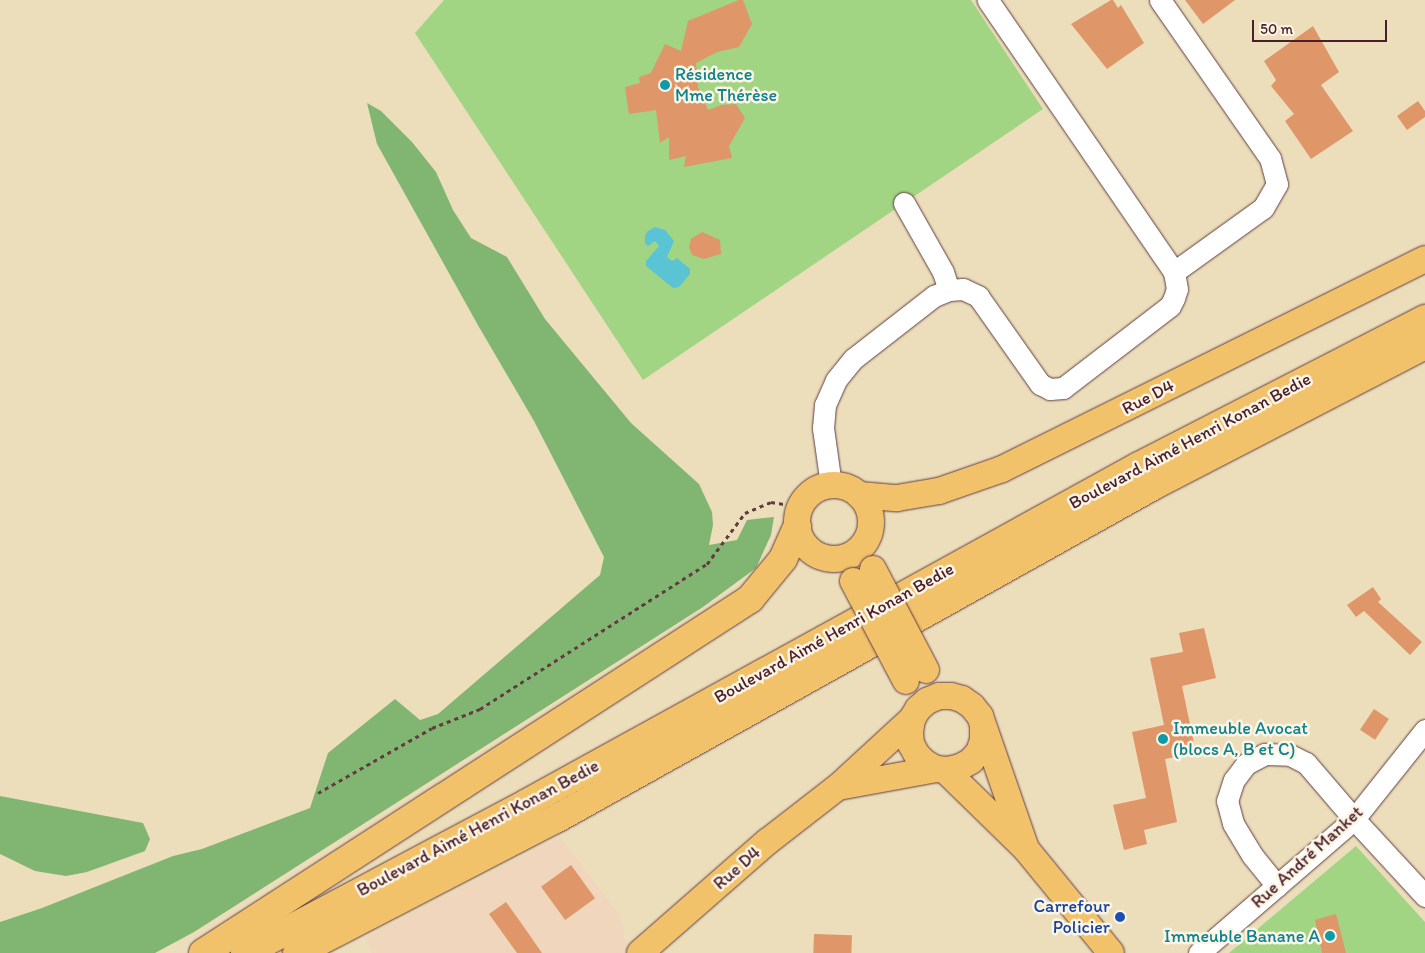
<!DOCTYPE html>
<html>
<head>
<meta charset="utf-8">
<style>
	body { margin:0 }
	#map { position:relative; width:1425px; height:953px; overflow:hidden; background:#ecdebb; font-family:Itim,sans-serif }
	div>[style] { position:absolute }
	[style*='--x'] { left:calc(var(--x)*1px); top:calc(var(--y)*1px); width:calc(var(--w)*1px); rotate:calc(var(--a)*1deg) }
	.built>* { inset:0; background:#efd6bc }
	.green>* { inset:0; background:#a1d483 }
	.forest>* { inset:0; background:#80b671 }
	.water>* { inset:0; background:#5ac4d4 }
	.building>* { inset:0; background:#df9669; transform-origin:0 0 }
	.path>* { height:3px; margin-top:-1.5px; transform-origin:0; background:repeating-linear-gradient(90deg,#623c41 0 4px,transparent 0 8px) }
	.roads { filter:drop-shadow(0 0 1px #623c41) drop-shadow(0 0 1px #623c41) }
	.minor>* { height:21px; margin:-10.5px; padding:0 10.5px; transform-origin:10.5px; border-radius:10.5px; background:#fff }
	.major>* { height:26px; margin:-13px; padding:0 13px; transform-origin:13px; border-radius:13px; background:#f2c26a }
	.major>.ring { margin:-13px; padding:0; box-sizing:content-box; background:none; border:26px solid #f2c26a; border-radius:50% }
	.highway>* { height:28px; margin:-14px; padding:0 14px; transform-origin:14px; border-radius:14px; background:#f2c26a }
	.bridges { filter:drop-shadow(0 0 1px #623c41) drop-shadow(0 0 1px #623c41) }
	.major-bridge>* { height:26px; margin:-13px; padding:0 13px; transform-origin:13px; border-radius:13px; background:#f2c26a }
	.dots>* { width:14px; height:14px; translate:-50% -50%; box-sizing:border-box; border:2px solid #fcf5e5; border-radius:50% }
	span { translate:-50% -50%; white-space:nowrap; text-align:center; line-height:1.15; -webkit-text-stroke:5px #fcf5e5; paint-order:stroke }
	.culture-label { font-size:18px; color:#0d838f }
	.left { translate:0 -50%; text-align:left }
	.right { translate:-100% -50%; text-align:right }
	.street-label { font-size:18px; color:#4a1f2b }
	.transit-label { font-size:18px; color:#164399 }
	.scale { position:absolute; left:1252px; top:20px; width:135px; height:22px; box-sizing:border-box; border:2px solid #4a1f2b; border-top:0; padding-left:6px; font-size:15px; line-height:18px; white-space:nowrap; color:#4a1f2b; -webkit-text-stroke:4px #fcf5e5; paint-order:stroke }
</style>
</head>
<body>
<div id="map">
	<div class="built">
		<div style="clip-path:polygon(560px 837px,621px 917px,627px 949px,622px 953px,372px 953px,365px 938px)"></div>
	</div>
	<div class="green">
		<div style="clip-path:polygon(444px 0,971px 0,1043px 109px,643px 380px,415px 33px)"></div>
		<div style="clip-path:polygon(1356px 846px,1425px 922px,1425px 953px,1229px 953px)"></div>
	</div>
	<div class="forest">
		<div style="clip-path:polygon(367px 103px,381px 111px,412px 142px,436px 172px,453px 210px,471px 238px,507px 257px,545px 319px,631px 423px,699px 484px,712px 512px,713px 525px,709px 545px,737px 540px,747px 520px,774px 517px,771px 535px,756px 568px,703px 607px,194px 932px,155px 953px,0 953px,0 922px,42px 908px,173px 856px,202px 849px,310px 808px,328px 753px,395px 699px,420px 720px,438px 714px,600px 575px,604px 557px,534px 421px,479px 327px,377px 144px)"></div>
		<div style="clip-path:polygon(0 796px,143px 823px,150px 839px,145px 851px,87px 872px,66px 876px,35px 871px,0 854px)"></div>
	</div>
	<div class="water">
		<div style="clip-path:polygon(655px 227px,665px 230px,674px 241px,667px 257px,672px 261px,677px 258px,690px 269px,690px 274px,679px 287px,673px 288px,646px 266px,646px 261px,659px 246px,655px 241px,648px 246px,645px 243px,645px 235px,648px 231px)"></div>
	</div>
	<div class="building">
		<div style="clip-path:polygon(739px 0,743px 0,752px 24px,739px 47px,717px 52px,696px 63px,698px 87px,708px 110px,722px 105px,736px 104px,745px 118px,729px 146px,732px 158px,684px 167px,686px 156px,669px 160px,669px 137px,660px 143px,656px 110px,629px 114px,625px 87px,640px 83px,639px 77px,651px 73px,665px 44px,681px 51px,688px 21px)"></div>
		<div style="clip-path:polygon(1111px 0,1113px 0,1118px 8px,1121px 5px,1144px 43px,1107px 69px,1071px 24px)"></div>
		<div style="clip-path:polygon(1185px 0,1235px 0,1203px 24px)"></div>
		<div style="clip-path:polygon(1313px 26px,1339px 72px,1321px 85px,1353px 131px,1311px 159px,1285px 121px,1294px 114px,1271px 86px,1276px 80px,1264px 61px)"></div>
		<div style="clip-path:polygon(1418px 101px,1425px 111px,1425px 117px,1407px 130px,1397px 116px)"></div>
		<div style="clip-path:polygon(702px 232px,720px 240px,721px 254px,704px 259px,692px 255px,689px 247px,691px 239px)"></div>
		<div style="clip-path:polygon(1373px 587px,1381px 599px,1378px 602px,1422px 642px,1410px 655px,1364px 611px,1356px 617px,1347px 605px)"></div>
		<div style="clip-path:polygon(1204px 628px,1216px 678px,1182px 686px,1196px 753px,1165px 759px,1177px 822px,1144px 830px,1147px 844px,1124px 850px,1113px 805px,1146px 798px,1132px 732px,1164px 725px,1150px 658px,1183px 652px,1179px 633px)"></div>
		<div style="left:1374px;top:709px;width:18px;height:25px;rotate:34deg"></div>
		<div style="left:571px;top:865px;width:41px;height:37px;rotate:54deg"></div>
		<div style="clip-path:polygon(506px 902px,519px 920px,542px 953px,517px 953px,489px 914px)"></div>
		<div style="clip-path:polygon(1336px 914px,1346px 953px,1322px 953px,1315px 920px)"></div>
		<div style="left:814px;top:934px;width:38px;height:19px;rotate:2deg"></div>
	</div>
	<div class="path">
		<div style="--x:318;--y:793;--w:131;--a:-29.7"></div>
		<div style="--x:432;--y:728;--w:52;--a:-21.6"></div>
		<div style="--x:480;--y:709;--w:269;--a:-32.6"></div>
		<div style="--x:707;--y:564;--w:64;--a:-53.3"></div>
		<div style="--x:745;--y:513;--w:28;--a:-23"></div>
		<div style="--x:771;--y:502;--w:18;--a:9"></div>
	</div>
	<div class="roads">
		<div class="minor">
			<div style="--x:1160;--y:0;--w:193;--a:55.2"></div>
			<div style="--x:1270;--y:158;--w:27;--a:75"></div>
			<div style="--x:1277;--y:184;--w:28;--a:120"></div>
			<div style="--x:1263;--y:208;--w:110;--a:144.3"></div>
			<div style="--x:904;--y:203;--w:79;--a:60.5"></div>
			<div style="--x:943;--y:272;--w:19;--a:72"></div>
			<div style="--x:831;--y:485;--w:58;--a:-98"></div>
			<div style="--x:823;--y:428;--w:23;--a:-85"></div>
			<div style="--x:825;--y:405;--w:27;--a:-66"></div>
			<div style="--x:836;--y:380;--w:27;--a:-51"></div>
			<div style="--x:853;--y:359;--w:103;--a:-37.9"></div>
			<div style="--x:934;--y:296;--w:16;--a:-22"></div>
			<div style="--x:949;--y:290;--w:14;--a:-4"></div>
			<div style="--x:963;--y:289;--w:17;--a:25"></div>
			<div style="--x:978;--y:296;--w:108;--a:54.8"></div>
			<div style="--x:1040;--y:384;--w:11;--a:27"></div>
			<div style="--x:1050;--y:389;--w:13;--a:-4"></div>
			<div style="--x:1063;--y:388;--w:135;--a:-37.5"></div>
			<div style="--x:1170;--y:306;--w:9;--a:-63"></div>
			<div style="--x:1174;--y:298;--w:9;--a:-72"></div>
			<div style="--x:1177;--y:289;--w:17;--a:-100"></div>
			<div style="--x:1174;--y:272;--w:330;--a:-124.4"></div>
			<div style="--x:1277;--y:886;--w:40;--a:-129"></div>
			<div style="--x:1252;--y:855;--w:37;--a:-121"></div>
			<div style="--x:1233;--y:823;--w:23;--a:-105"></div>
			<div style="--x:1227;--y:801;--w:22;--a:-72"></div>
			<div style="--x:1234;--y:780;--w:20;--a:-53"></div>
			<div style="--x:1246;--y:764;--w:21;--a:-28"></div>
			<div style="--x:1265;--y:754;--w:25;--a:2"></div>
			<div style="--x:1290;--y:755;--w:18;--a:27"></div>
			<div style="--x:1306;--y:763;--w:74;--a:49.4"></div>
			<div style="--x:1354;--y:819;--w:105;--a:47.3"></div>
			<div style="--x:1199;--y:953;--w:205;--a:-40.8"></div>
			<div style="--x:1354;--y:819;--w:114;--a:-51.4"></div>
		</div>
		<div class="major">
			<div class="ring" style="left:797px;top:485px;width:48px;height:48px"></div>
			<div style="--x:859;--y:495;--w:38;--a:5"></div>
			<div style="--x:897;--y:498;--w:43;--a:-9.5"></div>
			<div style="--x:939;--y:491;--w:67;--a:-19.2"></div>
			<div style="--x:1002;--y:469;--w:472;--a:-26.4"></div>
			<div style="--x:983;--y:728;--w:12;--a:90"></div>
			<div style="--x:983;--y:740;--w:13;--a:108"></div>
			<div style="--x:979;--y:752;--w:12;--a:132"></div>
			<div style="--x:971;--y:761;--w:13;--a:151"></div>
			<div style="--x:960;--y:767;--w:12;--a:166"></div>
			<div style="--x:948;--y:770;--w:12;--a:-175"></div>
			<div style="--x:936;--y:769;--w:13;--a:-151"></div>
			<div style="--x:925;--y:763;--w:11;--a:-135"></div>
			<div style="--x:917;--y:755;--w:13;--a:-119"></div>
			<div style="--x:911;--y:744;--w:12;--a:-95"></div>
			<div style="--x:910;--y:732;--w:13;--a:-81"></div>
			<div style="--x:912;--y:719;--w:12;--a:-59"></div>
			<div style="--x:918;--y:709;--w:12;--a:-42"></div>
			<div style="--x:927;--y:701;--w:13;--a:-23"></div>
			<div style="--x:939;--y:696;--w:12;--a:0"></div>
			<div style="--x:951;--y:696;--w:11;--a:15"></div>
			<div style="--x:962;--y:699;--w:12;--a:35"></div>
			<div style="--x:972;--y:706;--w:13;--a:51"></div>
			<div style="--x:980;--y:716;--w:141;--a:70.9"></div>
			<div style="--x:945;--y:770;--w:113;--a:44.3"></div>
			<div style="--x:1026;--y:849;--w:134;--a:50.7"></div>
			<div style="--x:838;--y:787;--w:100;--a:-10.4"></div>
			<div style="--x:640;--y:953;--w:169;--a:-41.2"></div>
			<div style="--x:767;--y:842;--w:90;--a:-37.8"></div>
			<div style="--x:838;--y:787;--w:100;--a:-42.6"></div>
		</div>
		<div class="highway">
			<div style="--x:203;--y:953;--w:652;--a:-32.91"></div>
			<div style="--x:750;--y:599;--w:52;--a:-50.5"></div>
			<div style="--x:783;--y:559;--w:35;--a:-66"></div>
			<div style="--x:245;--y:953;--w:319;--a:-28"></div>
			<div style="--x:527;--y:803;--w:699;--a:-28.84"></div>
			<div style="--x:1139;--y:466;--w:322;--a:-27.2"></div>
			<div style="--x:297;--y:953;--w:292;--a:-27.4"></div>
			<div style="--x:556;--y:819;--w:684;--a:-29.15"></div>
			<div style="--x:1153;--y:486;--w:306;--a:-27.4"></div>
		</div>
	</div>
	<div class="bridges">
		<div class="major-bridge">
			<div style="--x:873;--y:569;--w:114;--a:62.3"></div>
			<div style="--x:853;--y:581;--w:113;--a:62.1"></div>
		</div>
	</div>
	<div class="dots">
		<div style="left:665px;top:85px;background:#0f9aa8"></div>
		<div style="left:1163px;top:739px;background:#0f9aa8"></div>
		<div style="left:1120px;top:917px;background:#1a4fb4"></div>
		<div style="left:1330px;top:936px;background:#0f9aa8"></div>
	</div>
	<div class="culture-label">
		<span class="left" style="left:675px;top:85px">Résidence<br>Mme Thérèse</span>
		<span class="left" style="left:1173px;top:739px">Immeuble Avocat<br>(blocs A, B et C)</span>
		<span class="right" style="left:1320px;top:936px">Immeuble Banane A</span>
	</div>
	<div class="street-label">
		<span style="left:1148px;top:397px;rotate:-27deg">Rue D4</span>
		<span style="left:1190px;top:441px;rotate:-28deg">Boulevard Aimé Henri Konan Bedie</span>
		<span style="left:834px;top:633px;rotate:-29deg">Boulevard Aimé Henri Konan Bedie</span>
		<span style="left:478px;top:828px;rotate:-28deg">Boulevard Aimé Henri Konan Bedie</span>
		<span style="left:1307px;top:857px;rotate:-42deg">Rue André Manket</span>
		<span style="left:737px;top:868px;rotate:-41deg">Rue D4</span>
	</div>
	<div class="transit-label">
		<span class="right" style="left:1110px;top:917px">Carrefour<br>Policier</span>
	</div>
	<div class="scale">50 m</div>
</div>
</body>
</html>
